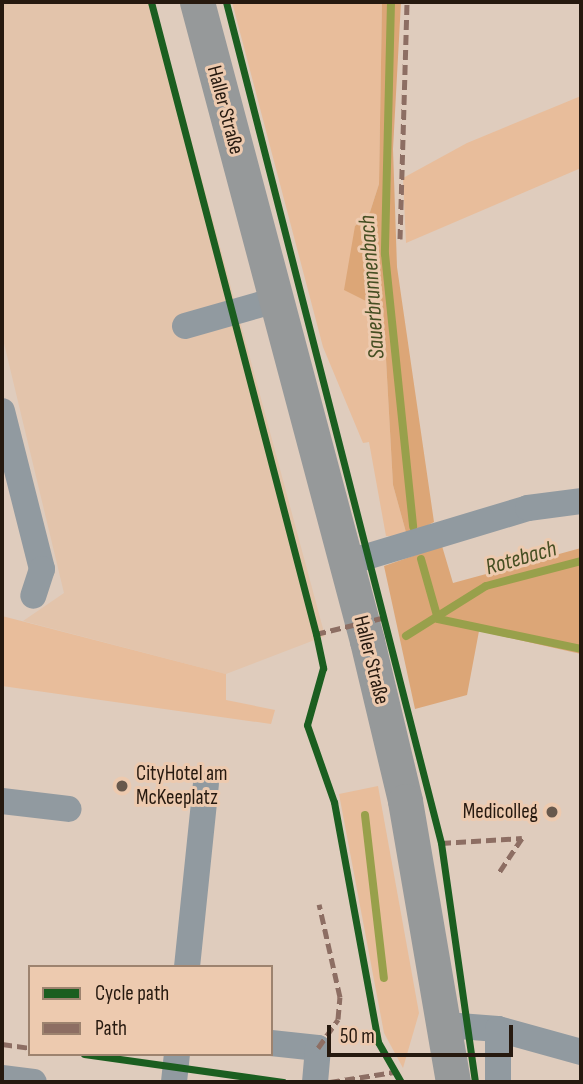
<!DOCTYPE html>
<html>
<head>
<meta charset="utf-8">
<style>
	body { margin:0 }
	#map { position:relative; width:583px; height:1084px; overflow:hidden; background:#dfccbd; font-family:"Sofia Sans Condensed",sans-serif }
	div>[style] { position:absolute }
	[style*='--x'] { left:calc(var(--x)*1px); top:calc(var(--y)*1px); width:calc(var(--w)*1px); rotate:calc(var(--a)*1deg) }
	.built>* { inset:0; background:#e3c4ab }
	.green>* { inset:0; background:#e8bd9b }
	.forest>* { inset:0; background:#dca677 }
	.stream>* { height:8px; margin:-4px; padding:0 4px; transform-origin:4px; border-radius:4px; background:#98a04b }
	.minor>* { height:26px; margin:-13px; padding:0 13px; transform-origin:13px; border-radius:13px; background:#919aa0 }
	.major>* { height:35px; margin:-17.5px; padding:0 17.5px; transform-origin:17.5px; border-radius:17.5px; background:#96999a }
	.quiet>* { height:5px; margin-top:-2.5px; transform-origin:0; background:repeating-linear-gradient(90deg,#8d6e63 0 10px,transparent 0 15px) }
	.cycleway>* { height:7px; margin:-3.5px; padding:0 3.5px; transform-origin:3.5px; border-radius:3.5px; background:#1b5e20 }
	.dots>* { width:19px; height:19px; translate:-50% -50%; box-sizing:border-box; border:4px solid #edcaaf; border-radius:50% }
	span { translate:-50% -50%; white-space:nowrap; text-align:center; line-height:1.15; -webkit-text-stroke:6px #edcaaf; paint-order:stroke }
	.street-label { font-size:21px; color:#26190f }
	.poi-label { font-size:21px; color:#26190f }
	.left { translate:0 -50%; text-align:left }
	.right { translate:-100% -50%; text-align:right }
	.water-label { font-size:23px; color:#454e22; font-style:italic }
	.frame { position:absolute; inset:0; border:4px solid #26190f; pointer-events:none }
	.legend { position:absolute; left:28px; top:965px; width:245px; height:91px; box-sizing:border-box; background:#edcaaf; border:2px solid #9d836f; margin:0; padding:9px 12px; list-style:none; font-size:21px; color:#26190f }
	.legend li { display:flex; align-items:center; gap:14px; height:35px }
	.legend b { width:35px; border:2px solid #9d836f }
	.scale { position:absolute; left:327px; top:1025px; width:186px; height:32px; box-sizing:border-box; border:4px solid #26190f; border-top:0; padding-left:9px; font-size:21px; line-height:24px; white-space:nowrap; color:#26190f; -webkit-text-stroke:5px #edcaaf; paint-order:stroke }
</style>
</head>
<body>
<div id="map">
	<div class="built">
		<div style="clip-path:polygon(2px 2px,154px 2px,325px 636px,226px 674px,23px 621px,64px 593px,2px 335px)"></div>
	</div>
	<div class="green">
		<div style="clip-path:polygon(232px 2px,382px 2px,379px 184px,370px 212px,355px 226px,360px 296px,370px 303px,385px 341px,393px 485px,407px 536px,386px 536px,369px 442px,363px 443px,323px 347px)"></div>
		<div style="clip-path:polygon(581px 96px,581px 168px,406px 243px,403px 178px,467px 143px)"></div>
		<div style="clip-path:polygon(2px 616px,226px 674px,226px 700px,275px 710px,271px 724px,2px 686px)"></div>
		<div style="clip-path:polygon(378px 786px,419px 1013px,403px 1068px,384px 1033px,339px 794px)"></div>
	</div>
	<div class="forest">
		<div style="clip-path:polygon(382px 2px,401px 2px,393px 149px,397px 267px,434px 522px,407px 536px,393px 485px,385px 341px,370px 303px,344px 290px,355px 226px,370px 212px,379px 184px)"></div>
		<div style="clip-path:polygon(442px 546px,453px 583px,581px 548px,581px 654px,479px 631px,467px 695px,415px 709px,384px 566px)"></div>
	</div>
	<div class="stream">
		<div style="--x:391;--y:2;--w:252;--a:91.4"></div>
		<div style="--x:385;--y:254;--w:274;--a:84.1"></div>
		<div style="--x:421;--y:559;--w:62;--a:74.2"></div>
		<div style="--x:438;--y:619;--w:146;--a:11.8"></div>
		<div style="--x:406;--y:636;--w:94;--a:-32"></div>
		<div style="--x:486;--y:586;--w:98;--a:-14.7"></div>
		<div style="--x:365;--y:815;--w:164;--a:83.4"></div>
	</div>
	<div class="minor">
		<div style="--x:185;--y:326;--w:95;--a:-15.9"></div>
		<div style="--x:2;--y:411;--w:163;--a:75.8"></div>
		<div style="--x:42;--y:569;--w:28;--a:108"></div>
		<div style="--x:346;--y:563;--w:190;--a:-16.8"></div>
		<div style="--x:528;--y:508;--w:53;--a:-7.5"></div>
		<div style="--x:2;--y:801;--w:67;--a:6.8"></div>
		<div style="--x:187;--y:967;--w:184;--a:-84.1"></div>
		<div style="--x:446;--y:1025;--w:52;--a:4.4"></div>
		<div style="--x:498;--y:1029;--w:86;--a:15.5"></div>
		<div style="--x:271;--y:1043;--w:47;--a:6.1"></div>
		<div style="--x:318;--y:1048;--w:34;--a:95"></div>
		<div style="--x:2;--y:1078;--w:32;--a:7"></div>
		<div style="--x:174;--y:1082;--w:28;--a:-84"></div>
		<div style="--x:498;--y:1082;--w:53;--a:-90"></div>
	</div>
	<div class="major">
		<div style="--x:197;--y:2;--w:661;--a:75.1"></div>
		<div style="--x:367;--y:641;--w:164;--a:76.6"></div>
		<div style="--x:405;--y:801;--w:285;--a:80.3"></div>
	</div>
	<div class="quiet">
		<div style="--x:400;--y:239;--w:237;--a:-88.3"></div>
		<div style="--x:316;--y:634;--w:72;--a:-13.7"></div>
		<div style="--x:441;--y:843;--w:81;--a:-3.5"></div>
		<div style="--x:522;--y:838;--w:43;--a:123.7"></div>
		<div style="--x:2;--y:1044;--w:28;--a:8"></div>
		<div style="--x:318;--y:1048;--w:35;--a:-55"></div>
		<div style="--x:338;--y:1019;--w:22;--a:-85"></div>
		<div style="--x:340;--y:997;--w:95;--a:-102.7"></div>
		<div style="--x:330;--y:1082;--w:65;--a:-8.9"></div>
	</div>
	<div class="cycleway">
		<div style="--x:151;--y:2;--w:653;--a:75.37"></div>
		<div style="--x:316;--y:634;--w:35;--a:78"></div>
		<div style="--x:323;--y:668;--w:59;--a:105.7"></div>
		<div style="--x:307;--y:725;--w:82;--a:70.7"></div>
		<div style="--x:334;--y:802;--w:244;--a:79.6"></div>
		<div style="--x:378;--y:1042;--w:46;--a:60.1"></div>
		<div style="--x:226;--y:2;--w:868;--a:75.66"></div>
		<div style="--x:441;--y:843;--w:241;--a:81.9"></div>
		<div style="--x:84;--y:1054;--w:201;--a:8"></div>
	</div>
	<div class="dots">
		<div style="left:122px;top:786px;background:#67584c"></div>
		<div style="left:552px;top:812px;background:#67584c"></div>
	</div>
	<div class="street-label">
		<span style="left:225px;top:110px;rotate:75deg">Haller Straße</span>
		<span style="left:371px;top:660px;rotate:76deg">Haller Straße</span>
	</div>
	<div class="poi-label">
		<span class="left" style="left:136px;top:786px">CityHotel am<br>McKeeplatz</span>
		<span class="right" style="left:538px;top:812px">Medicolleg</span>
	</div>
	<div class="water-label">
		<span style="left:372px;top:287px;rotate:-94deg">Sauerbrunnenbach</span>
		<span style="left:521px;top:558px;rotate:-16deg">Rotebach</span>
	</div>
	<div class="frame"></div>
	<ul class="legend">
	<li><b style="height:9px;background:#1b5e20"></b>Cycle path</li>
	<li><b style="height:9px;background:#8d6e63"></b>Path</li>
	</ul>
	<div class="scale">50 m</div>
</div>
</body>
</html>
